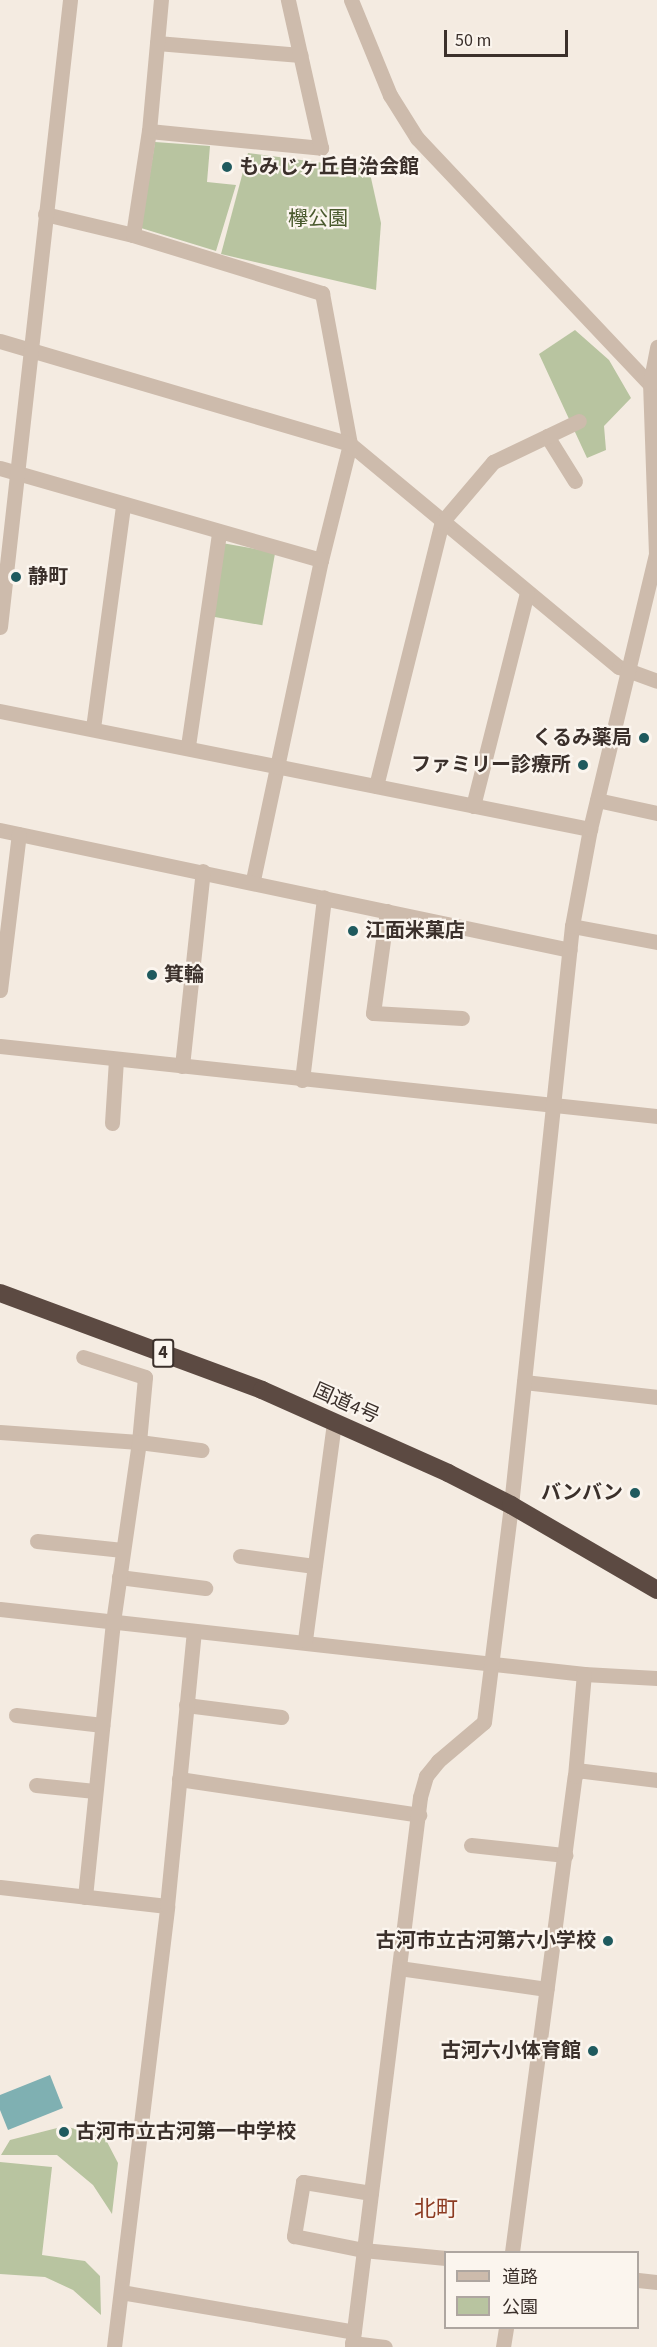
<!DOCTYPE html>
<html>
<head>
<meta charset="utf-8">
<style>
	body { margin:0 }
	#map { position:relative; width:657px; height:2347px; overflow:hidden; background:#f4ebe1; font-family:"Source Sans 3","Noto Sans JP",sans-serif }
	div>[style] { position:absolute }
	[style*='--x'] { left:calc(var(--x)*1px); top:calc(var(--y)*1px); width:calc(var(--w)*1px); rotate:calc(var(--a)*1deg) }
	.green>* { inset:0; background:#b8c4a0; transform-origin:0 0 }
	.water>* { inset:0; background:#7fb0b2 }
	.minor>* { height:15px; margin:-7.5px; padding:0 7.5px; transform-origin:7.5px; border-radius:7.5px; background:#cdbbac }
	.highway>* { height:18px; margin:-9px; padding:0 9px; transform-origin:9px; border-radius:9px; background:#5c4a42 }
	.dots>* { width:16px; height:16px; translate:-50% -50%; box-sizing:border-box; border:3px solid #fbf5ee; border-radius:50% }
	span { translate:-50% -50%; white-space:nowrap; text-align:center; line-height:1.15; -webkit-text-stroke:4.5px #fbf5ee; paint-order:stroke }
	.shield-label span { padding:2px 4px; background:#fbf5ee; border:2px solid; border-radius:4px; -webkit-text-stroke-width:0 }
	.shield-label { font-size:18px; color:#3b302b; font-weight:700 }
	.poi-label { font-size:20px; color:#3b302b; font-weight:700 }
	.left { translate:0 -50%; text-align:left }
	.right { translate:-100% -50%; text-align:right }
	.park-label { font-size:20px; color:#4a5a2e }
	.street-label { font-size:20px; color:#3b302b }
	.quarter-label { font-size:22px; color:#8c3b22 }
	.legend { position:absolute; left:444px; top:2251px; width:195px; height:78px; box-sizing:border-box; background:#fbf5ee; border:2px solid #aea6a0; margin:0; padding:8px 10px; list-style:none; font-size:18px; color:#3b302b }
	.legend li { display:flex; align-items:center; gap:12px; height:30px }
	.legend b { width:30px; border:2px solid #aea6a0 }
	.scale { position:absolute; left:444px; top:30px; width:124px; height:27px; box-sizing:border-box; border:3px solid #3b302b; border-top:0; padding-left:8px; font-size:18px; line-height:21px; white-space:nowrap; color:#3b302b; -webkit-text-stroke:4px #fbf5ee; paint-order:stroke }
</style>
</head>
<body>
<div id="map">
	<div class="green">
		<div style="clip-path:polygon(155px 142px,210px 146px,207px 182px,236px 185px,216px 251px,141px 228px)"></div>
		<div style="clip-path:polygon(248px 153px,369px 169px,381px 223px,376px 290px,221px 254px)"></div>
		<div style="clip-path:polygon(575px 330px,609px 360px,631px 398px,604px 426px,606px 450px,587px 458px,539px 354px)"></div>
		<div style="left:222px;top:543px;width:54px;height:74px;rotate:10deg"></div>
		<div style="clip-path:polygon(65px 2126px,105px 2138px,118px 2163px,112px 2214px,93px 2185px,57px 2155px,1px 2155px,10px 2140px)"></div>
		<div style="clip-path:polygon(0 2162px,52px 2167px,42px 2255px,85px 2261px,100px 2276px,101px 2315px,73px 2290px,45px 2277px,0 2274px)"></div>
	</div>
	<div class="water">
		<div style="clip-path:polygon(50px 2075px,63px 2108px,8px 2130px,0 2110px,0 2095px)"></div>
	</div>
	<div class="minor">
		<div style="--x:351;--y:0;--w:103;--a:67.7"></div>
		<div style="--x:390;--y:95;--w:51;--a:57.9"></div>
		<div style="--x:417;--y:138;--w:339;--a:46.6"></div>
		<div style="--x:157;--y:43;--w:144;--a:4.8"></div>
		<div style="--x:149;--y:131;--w:173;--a:5.6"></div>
		<div style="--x:321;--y:148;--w:152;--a:-102.6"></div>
		<div style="--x:45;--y:214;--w:90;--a:13.4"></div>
		<div style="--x:133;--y:235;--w:198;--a:17.1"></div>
		<div style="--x:322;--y:293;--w:154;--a:79.5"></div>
		<div style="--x:350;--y:444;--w:120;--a:104"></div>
		<div style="--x:321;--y:560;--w:328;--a:102"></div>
		<div style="--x:133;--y:235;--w:105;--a:-81.3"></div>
		<div style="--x:149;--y:131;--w:132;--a:-84.8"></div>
		<div style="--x:0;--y:341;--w:365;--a:16.4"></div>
		<div style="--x:350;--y:444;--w:349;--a:39.7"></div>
		<div style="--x:619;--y:667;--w:40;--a:20.2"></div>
		<div style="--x:547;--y:436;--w:53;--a:58.1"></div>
		<div style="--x:0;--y:468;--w:334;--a:16"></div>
		<div style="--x:0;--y:627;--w:631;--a:-83.63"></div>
		<div style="--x:0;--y:711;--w:602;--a:11.31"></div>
		<div style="--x:93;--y:728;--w:225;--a:-82.3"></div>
		<div style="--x:188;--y:746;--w:214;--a:-81.7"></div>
		<div style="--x:376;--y:786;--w:272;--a:-76"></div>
		<div style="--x:442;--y:522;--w:79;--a:-49.6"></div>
		<div style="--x:493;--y:462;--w:95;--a:-25.5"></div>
		<div style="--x:597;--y:800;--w:61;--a:12.2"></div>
		<div style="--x:473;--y:806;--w:220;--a:-75.8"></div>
		<div style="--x:0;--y:830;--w:582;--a:11.89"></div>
		<div style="--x:387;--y:911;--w:103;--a:97.8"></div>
		<div style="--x:373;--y:1013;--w:89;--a:3.2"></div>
		<div style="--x:572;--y:926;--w:86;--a:10.7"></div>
		<div style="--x:0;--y:990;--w:157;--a:-83.1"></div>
		<div style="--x:0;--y:1046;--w:661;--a:6.08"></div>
		<div style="--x:182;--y:1066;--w:196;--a:-83.9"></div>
		<div style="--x:302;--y:1080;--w:184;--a:-83.1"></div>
		<div style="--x:112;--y:1123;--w:64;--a:-86.4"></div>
		<div style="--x:524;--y:1382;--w:134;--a:6.4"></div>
		<div style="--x:0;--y:1432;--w:139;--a:4.1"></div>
		<div style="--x:139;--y:1442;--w:65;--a:-84.7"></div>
		<div style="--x:145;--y:1377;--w:65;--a:-162.1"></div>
		<div style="--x:37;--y:1541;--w:86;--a:6"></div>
		<div style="--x:240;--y:1556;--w:75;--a:7.7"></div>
		<div style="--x:119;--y:1577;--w:87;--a:7.3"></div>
		<div style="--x:0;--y:1609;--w:588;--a:6.35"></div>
		<div style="--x:584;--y:1674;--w:73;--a:3.1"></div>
		<div style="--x:305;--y:1640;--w:219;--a:-82.4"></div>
		<div style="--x:186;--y:1705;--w:96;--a:7.2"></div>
		<div style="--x:16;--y:1715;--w:87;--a:6.6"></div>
		<div style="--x:576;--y:1770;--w:82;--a:7"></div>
		<div style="--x:179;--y:1779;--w:243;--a:8.5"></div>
		<div style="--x:36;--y:1785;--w:59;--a:5.8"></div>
		<div style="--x:471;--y:1845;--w:95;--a:6.1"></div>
		<div style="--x:0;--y:1887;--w:168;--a:6.5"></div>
		<div style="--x:85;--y:1897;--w:276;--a:-84.2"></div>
		<div style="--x:113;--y:1622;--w:182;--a:-81.8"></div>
		<div style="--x:139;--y:1442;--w:63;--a:7.4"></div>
		<div style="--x:399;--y:1968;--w:149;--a:8.1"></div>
		<div style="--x:371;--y:2193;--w:69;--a:-170.8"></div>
		<div style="--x:303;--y:2182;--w:55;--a:99.5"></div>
		<div style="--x:294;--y:2236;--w:70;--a:11.5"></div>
		<div style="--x:363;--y:2250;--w:83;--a:5.5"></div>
		<div style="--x:512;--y:2252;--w:480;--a:-82.5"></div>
		<div style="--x:575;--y:1776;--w:102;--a:-85"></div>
		<div style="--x:638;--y:2280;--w:19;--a:6"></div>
		<div style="--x:121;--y:2292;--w:236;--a:9.7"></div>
		<div style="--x:352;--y:2343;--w:33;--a:7"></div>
		<div style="--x:114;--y:2347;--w:444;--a:-83.1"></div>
		<div style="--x:167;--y:1906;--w:276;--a:-84.4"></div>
		<div style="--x:352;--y:2347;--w:554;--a:-82.95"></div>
		<div style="--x:420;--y:1797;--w:22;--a:-74"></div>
		<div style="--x:426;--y:1776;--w:19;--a:-51"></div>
		<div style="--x:438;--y:1761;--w:60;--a:-40.3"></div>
		<div style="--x:484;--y:1722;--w:219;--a:-82.9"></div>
		<div style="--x:511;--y:1505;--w:582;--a:-83.99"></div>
		<div style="--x:572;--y:926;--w:99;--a:-79.5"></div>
		<div style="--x:590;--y:829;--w:283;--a:-76.5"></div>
		<div style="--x:656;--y:554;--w:170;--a:-92"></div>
		<div style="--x:650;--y:384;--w:38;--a:-79"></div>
		<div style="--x:503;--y:2347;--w:19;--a:-81"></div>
	</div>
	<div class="highway">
		<div style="--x:0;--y:1293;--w:279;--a:20.3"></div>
		<div style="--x:262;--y:1390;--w:204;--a:24"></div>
		<div style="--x:448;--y:1473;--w:71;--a:26.9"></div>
		<div style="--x:511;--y:1505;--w:169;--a:30.2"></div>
	</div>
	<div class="dots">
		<div style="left:227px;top:167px;background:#1f5a5e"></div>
		<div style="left:16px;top:577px;background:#1f5a5e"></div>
		<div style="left:644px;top:738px;background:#1f5a5e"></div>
		<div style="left:583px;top:765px;background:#1f5a5e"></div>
		<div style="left:353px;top:931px;background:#1f5a5e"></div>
		<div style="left:152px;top:975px;background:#1f5a5e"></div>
		<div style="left:635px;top:1493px;background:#1f5a5e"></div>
		<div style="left:608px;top:1941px;background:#1f5a5e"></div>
		<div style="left:593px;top:2051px;background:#1f5a5e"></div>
		<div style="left:64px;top:2132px;background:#1f5a5e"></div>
	</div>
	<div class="shield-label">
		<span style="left:163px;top:1353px">4</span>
	</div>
	<div class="poi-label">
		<span class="left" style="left:239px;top:167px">もみじヶ丘自治会館</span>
		<span class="left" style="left:28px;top:577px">静町</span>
		<span class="right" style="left:632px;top:738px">くるみ薬局</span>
		<span class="right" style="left:571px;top:765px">ファミリー診療所</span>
		<span class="left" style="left:365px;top:931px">江面米菓店</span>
		<span class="left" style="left:164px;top:975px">箕輪</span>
		<span class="right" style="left:623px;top:1493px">バンバン</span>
		<span class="right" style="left:596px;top:1941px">古河市立古河第六小学校</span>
		<span class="right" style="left:581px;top:2051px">古河六小体育館</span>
		<span class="left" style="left:76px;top:2132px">古河市立古河第一中学校</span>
	</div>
	<div class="park-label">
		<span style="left:318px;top:219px">欅公園</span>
	</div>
	<div class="street-label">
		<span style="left:346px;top:1404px;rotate:24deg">国道4号</span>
	</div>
	<div class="quarter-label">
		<span style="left:436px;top:2210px">北町</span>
	</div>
	<ul class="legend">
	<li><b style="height:8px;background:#cdbbac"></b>道路</li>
	<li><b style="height:16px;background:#b8c4a0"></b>公園</li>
	</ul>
	<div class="scale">50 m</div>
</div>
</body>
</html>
